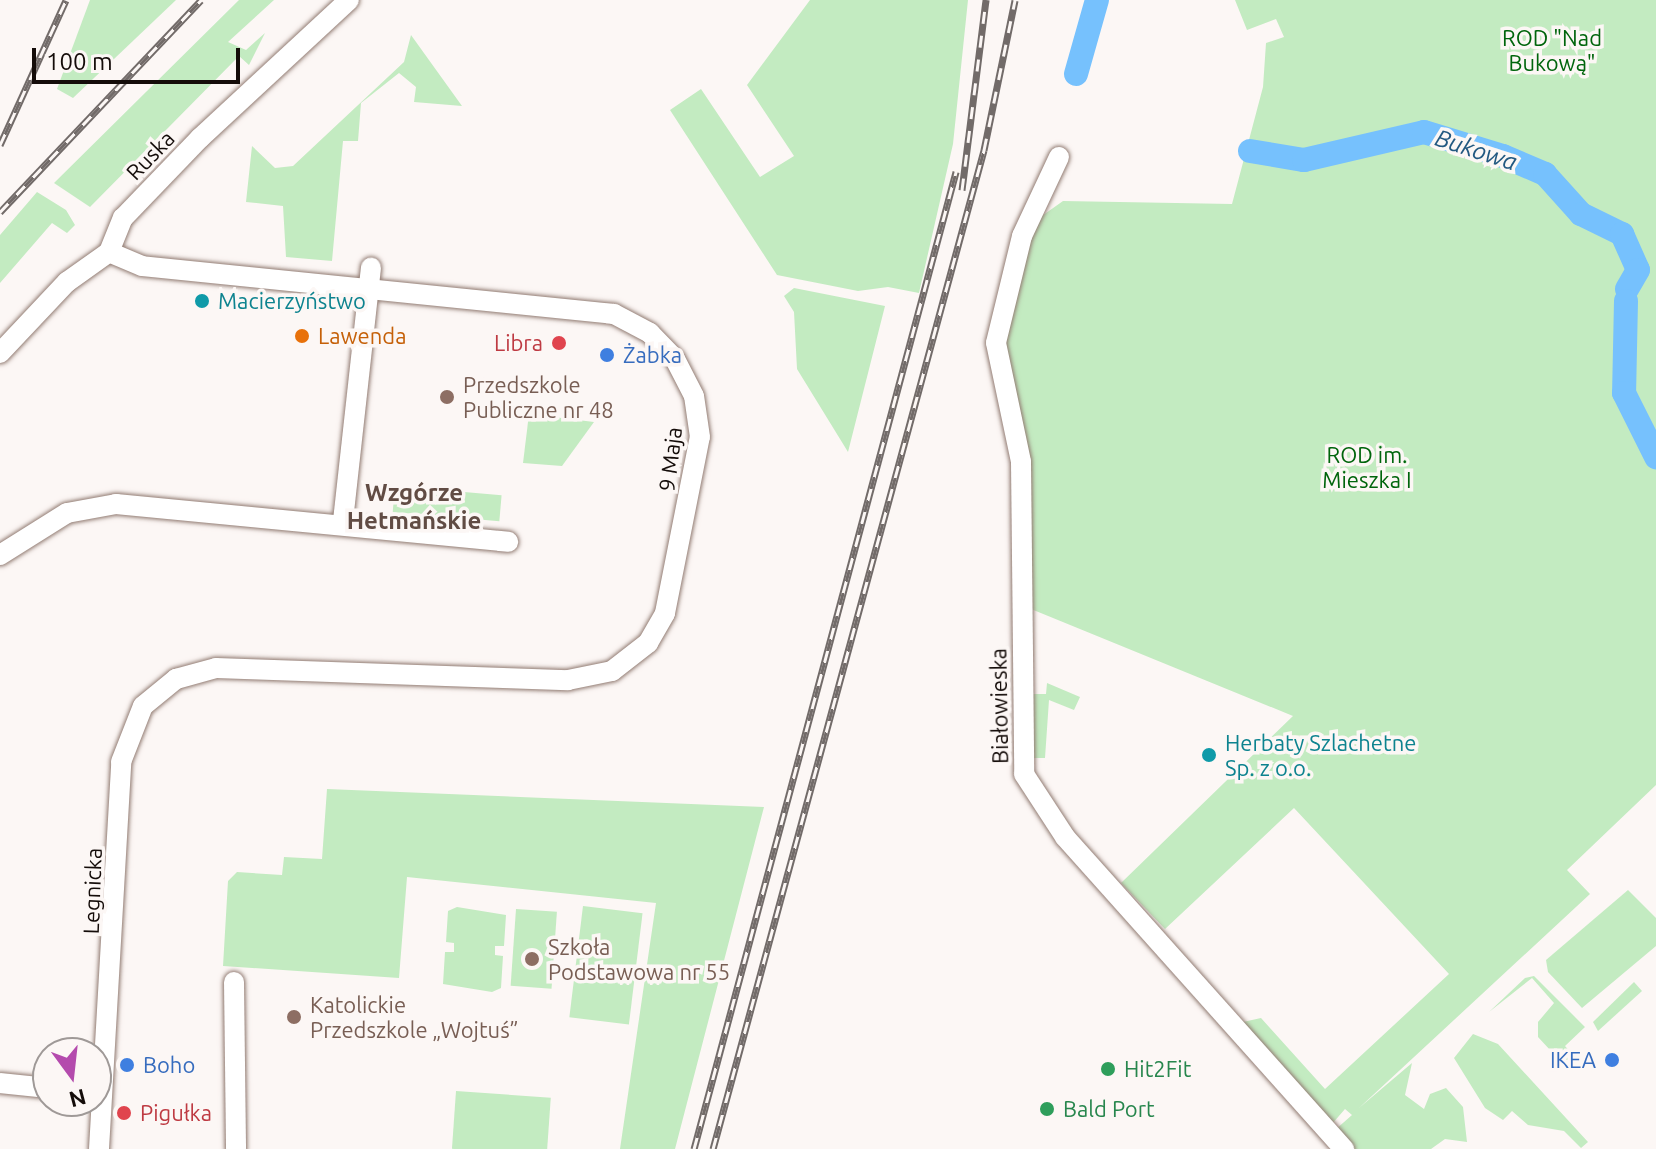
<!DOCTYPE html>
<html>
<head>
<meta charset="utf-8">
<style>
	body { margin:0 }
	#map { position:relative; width:1656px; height:1149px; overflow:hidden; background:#fcf7f5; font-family:Ubuntu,sans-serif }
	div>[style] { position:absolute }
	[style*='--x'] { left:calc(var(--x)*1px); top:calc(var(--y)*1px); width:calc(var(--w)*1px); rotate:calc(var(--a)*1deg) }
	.green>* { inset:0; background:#c3ebc1; transform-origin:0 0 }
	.river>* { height:24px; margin:-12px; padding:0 12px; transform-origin:12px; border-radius:12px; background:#76c1fd }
	.roads { filter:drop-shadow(0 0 2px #927c73) drop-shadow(0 0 2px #927c73) }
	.minor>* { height:20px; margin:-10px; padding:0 10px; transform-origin:10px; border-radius:10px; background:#fff }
	.rail>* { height:7px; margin-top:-3.5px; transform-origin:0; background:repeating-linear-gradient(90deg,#fcf7f5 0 12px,#726b69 0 24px); box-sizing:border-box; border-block:2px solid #726b69 }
	.dots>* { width:22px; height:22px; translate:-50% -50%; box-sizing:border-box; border:4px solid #fcf7f5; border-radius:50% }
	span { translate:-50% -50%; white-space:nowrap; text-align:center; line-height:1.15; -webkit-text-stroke:7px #fcf7f5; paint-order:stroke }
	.park-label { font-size:22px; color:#00650c }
	.street-label { font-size:22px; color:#140c09 }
	.culture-label { font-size:22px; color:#0d838f }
	.left { translate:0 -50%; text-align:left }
	.food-label { font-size:22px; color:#c56008 }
	.health-label { font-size:22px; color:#be3a42 }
	.right { translate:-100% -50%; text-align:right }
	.shop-label { font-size:22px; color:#366cbe }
	.education-label { font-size:22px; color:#785e54 }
	.leisure-label { font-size:22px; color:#27864d }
	.water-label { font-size:24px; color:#235981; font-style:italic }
	.neighbourhood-label { font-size:24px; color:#614c44; font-weight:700 }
	.north { position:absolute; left:32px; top:1037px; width:80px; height:80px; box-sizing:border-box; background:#fcf7f5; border:2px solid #9f9997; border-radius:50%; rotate:165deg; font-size:22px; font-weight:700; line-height:32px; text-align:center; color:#140c09 }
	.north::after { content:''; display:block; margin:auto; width:28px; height:36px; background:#b44bad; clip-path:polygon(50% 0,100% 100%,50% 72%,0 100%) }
	.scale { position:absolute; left:32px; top:48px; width:208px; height:36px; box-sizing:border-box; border:4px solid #140c09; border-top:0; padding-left:10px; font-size:24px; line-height:28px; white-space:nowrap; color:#140c09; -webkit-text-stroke:6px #fcf7f5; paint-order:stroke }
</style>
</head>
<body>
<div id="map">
	<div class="green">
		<div style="clip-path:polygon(90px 0,176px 0,73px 98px,57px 89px)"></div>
		<div style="clip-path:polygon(239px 0,274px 0,228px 42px,246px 50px,265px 33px,249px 65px,239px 56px,90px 207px,54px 183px)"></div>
		<div style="clip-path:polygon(810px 0,968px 0,953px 144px,919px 293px,888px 287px,858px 291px,777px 275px,670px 110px,701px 89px,760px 177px,794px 156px,747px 85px)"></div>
		<div style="clip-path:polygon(1235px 0,1656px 0,1656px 785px,1567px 870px,1590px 894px,1359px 1108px,1412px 1063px,1405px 1095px,1424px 1109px,1430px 1094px,1446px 1088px,1463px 1107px,1467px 1142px,1445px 1139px,1431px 1149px,1353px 1149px,1335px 1130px,1352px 1115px,1345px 1109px,1332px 1124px,1243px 1022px,1261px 1018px,1325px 1089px,1449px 974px,1294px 808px,1165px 929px,1121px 883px,1293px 716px,1031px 609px,1002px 351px,1026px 244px,1039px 218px,1063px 201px,1232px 204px,1263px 87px,1266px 43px,1284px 37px,1276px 19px,1247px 30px)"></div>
		<div style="clip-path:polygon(411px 35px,462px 106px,414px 102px,416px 87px,399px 73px,361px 103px,358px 141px,343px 141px,332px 261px,286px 257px,283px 206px,246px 202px,252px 146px,275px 168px,293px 166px,404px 62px)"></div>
		<div style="clip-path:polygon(37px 192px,66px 210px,75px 225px,67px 233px,52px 223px,0 283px,0 235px)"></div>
		<div style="clip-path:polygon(794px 288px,885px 306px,848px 452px,797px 369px,794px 312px,784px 296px)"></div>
		<div style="clip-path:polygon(529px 414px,594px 422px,562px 466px,523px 463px)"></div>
		<div style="left:395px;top:486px;width:107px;height:26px;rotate:5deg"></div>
		<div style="clip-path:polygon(1047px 683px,1080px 697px,1074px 710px,1049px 700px,1045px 758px,1032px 758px,1030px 694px,1046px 694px)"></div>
		<div style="clip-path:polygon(327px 789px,764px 807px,675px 1149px,620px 1149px,656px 903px,407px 877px,399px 978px,223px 966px,228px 881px,237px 872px,282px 875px,284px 857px,322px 859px)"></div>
		<div style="clip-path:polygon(1628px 890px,1656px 918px,1656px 946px,1582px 1008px,1548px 972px,1546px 960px)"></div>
		<div style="left:583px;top:906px;width:60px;height:112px;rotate:7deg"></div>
		<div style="clip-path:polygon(457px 907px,506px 915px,504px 946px,495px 946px,495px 955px,503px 956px,501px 988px,492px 992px,443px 984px,445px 952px,454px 952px,454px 943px,446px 942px,448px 911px)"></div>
		<div style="left:516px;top:909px;width:41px;height:77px;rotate:4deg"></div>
		<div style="clip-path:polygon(1534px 976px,1585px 1027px,1565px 1046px,1573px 1055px,1563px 1064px,1538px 1037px,1538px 1022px,1554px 1003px,1532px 978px,1489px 1012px,1525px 978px)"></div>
		<div style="clip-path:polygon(1634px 982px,1642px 991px,1598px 1031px,1593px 1022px)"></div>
		<div style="clip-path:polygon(1473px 1034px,1498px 1044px,1588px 1142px,1581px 1148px,1564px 1131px,1528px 1125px,1512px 1111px,1503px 1120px,1485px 1108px,1454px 1058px)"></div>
		<div style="left:456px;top:1091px;width:95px;height:58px;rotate:4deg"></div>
	</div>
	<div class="river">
		<div style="--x:1076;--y:74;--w:77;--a:-74.2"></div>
		<div style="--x:1250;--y:151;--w:55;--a:9.5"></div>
		<div style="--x:1304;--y:160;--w:123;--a:-13.1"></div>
		<div style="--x:1424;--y:132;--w:83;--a:16.9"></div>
		<div style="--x:1503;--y:156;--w:46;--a:23.2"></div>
		<div style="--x:1545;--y:174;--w:54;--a:48"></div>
		<div style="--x:1581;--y:214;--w:46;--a:26"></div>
		<div style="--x:1622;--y:234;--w:39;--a:66"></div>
		<div style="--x:1638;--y:270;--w:22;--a:120"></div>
		<div style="--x:1626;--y:301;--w:92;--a:91.2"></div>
		<div style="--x:1624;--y:393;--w:72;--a:63.4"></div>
	</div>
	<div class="roads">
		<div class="minor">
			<div style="--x:1059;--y:157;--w:87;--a:115.1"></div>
			<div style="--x:1022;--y:236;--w:110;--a:103.7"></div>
			<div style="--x:996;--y:343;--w:122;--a:78.1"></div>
			<div style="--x:1021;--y:462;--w:312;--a:89.4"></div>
			<div style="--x:1024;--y:774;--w:75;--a:56.9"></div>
			<div style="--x:1065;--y:837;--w:419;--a:48.2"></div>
			<div style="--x:0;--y:353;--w:98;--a:-46.7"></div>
			<div style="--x:67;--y:282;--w:52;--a:-35.5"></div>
			<div style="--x:109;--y:252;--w:37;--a:-68"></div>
			<div style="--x:123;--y:218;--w:111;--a:-46.1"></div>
			<div style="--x:200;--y:138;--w:203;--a:-42.8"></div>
			<div style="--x:343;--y:521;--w:255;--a:-83.7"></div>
			<div style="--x:0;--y:555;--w:79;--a:-32.1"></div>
			<div style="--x:67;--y:513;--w:50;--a:-10.4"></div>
			<div style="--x:116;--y:504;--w:394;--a:5.5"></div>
			<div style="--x:234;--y:982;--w:167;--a:89.3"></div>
			<div style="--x:0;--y:1083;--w:48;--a:5.9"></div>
			<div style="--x:99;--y:1149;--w:388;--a:-86.7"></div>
			<div style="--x:121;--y:762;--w:60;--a:-68.6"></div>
			<div style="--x:143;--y:706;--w:43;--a:-39.3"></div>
			<div style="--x:176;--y:679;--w:41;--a:-15.4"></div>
			<div style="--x:216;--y:668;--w:352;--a:2"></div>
			<div style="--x:568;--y:680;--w:45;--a:-11.6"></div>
			<div style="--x:612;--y:671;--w:46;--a:-37.9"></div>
			<div style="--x:648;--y:643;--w:34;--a:-60"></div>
			<div style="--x:665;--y:613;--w:179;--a:-78.8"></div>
			<div style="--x:700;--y:437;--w:41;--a:-98.3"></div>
			<div style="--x:694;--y:396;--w:42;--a:-117.2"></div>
			<div style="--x:675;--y:359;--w:36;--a:-134"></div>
			<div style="--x:650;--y:333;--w:41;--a:-152.2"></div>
			<div style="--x:614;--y:314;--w:474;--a:-174.2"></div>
			<div style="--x:142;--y:266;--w:36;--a:-157"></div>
		</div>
	</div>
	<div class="rail">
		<div style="--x:0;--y:145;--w:159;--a:-65.5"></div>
		<div style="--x:962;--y:190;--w:192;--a:-82.8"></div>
		<div style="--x:0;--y:212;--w:292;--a:-46.5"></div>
		<div style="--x:694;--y:1149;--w:1012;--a:-74.99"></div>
		<div style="--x:713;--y:1149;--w:1035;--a:-74.82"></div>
		<div style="--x:984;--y:150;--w:153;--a:-78.3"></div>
	</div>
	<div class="dots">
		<div style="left:202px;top:301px;background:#0f9aa8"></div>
		<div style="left:302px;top:336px;background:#e8710a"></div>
		<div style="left:559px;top:343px;background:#e0444e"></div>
		<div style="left:607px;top:355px;background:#3f7fe0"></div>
		<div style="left:447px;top:397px;background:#8d6e63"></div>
		<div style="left:1209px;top:755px;background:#0f9aa8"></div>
		<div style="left:532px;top:959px;background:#8d6e63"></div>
		<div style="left:294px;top:1017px;background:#8d6e63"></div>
		<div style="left:1612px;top:1060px;background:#3f7fe0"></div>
		<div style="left:127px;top:1065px;background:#3f7fe0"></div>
		<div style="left:1108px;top:1069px;background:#2e9e5b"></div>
		<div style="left:1047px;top:1109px;background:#2e9e5b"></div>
		<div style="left:124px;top:1113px;background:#e0444e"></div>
	</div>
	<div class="park-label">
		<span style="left:1552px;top:50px">ROD "Nad<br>Bukową"</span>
		<span style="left:1367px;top:467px">ROD im.<br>Mieszka I</span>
	</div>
	<div class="street-label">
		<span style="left:150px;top:155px;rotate:-46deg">Ruska</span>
		<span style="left:670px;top:459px;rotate:-83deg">9 Maja</span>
		<span style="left:999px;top:706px;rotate:-91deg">Białowieska</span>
		<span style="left:92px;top:891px;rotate:-88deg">Legnicka</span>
	</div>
	<div class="culture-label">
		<span class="left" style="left:218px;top:301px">Macierzyństwo</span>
		<span class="left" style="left:1225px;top:755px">Herbaty Szlachetne<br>Sp. z o.o.</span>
	</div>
	<div class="food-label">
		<span class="left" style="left:318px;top:336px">Lawenda</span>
	</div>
	<div class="health-label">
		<span class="right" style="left:543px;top:343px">Libra</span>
		<span class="left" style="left:140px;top:1113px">Pigułka</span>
	</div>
	<div class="shop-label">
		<span class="left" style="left:623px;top:355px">Żabka</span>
		<span class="right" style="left:1596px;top:1060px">IKEA</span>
		<span class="left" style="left:143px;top:1065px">Boho</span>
	</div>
	<div class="education-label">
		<span class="left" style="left:463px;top:397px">Przedszkole<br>Publiczne nr 48</span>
		<span class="left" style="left:548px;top:959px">Szkoła<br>Podstawowa nr 55</span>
		<span class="left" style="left:310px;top:1017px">Katolickie<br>Przedszkole „Wojtuś”</span>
	</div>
	<div class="leisure-label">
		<span class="left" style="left:1124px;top:1069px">Hit2Fit</span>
		<span class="left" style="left:1063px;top:1109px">Bald Port</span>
	</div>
	<div class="water-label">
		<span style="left:1476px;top:150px;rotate:18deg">Bukowa</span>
	</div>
	<div class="neighbourhood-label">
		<span style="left:414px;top:507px">Wzgórze<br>Hetmańskie</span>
	</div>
	<div class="north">N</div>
	<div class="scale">100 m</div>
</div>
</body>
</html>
